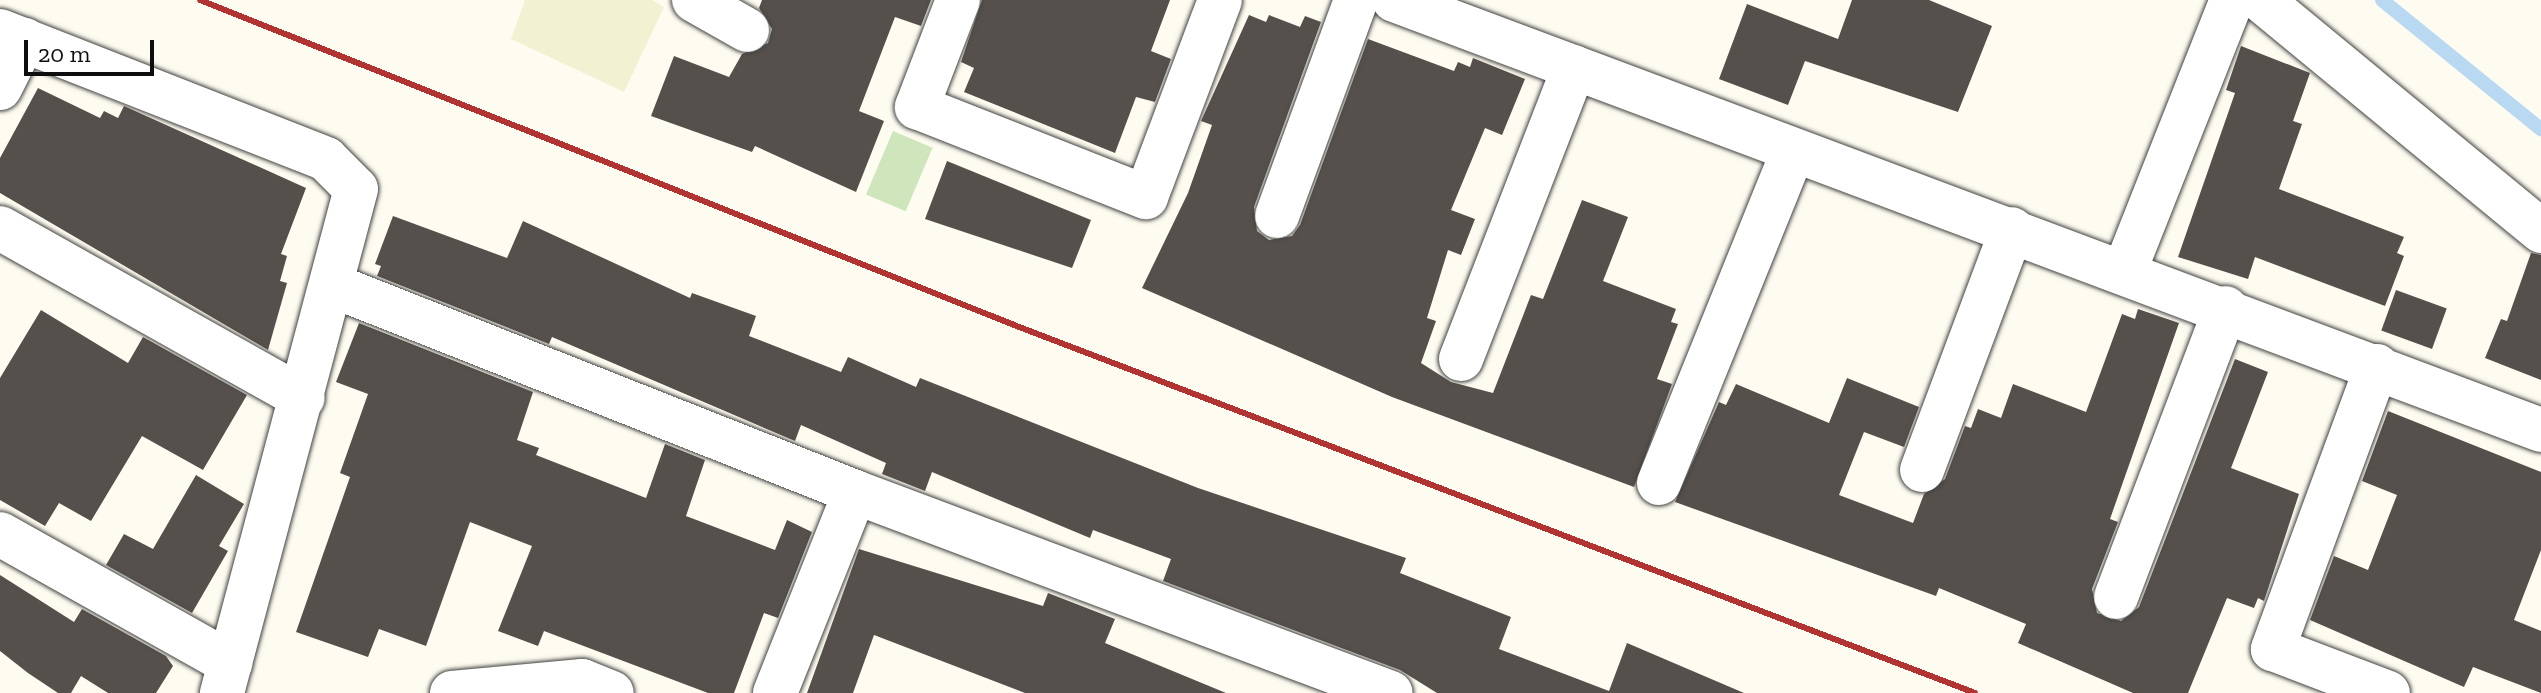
<!DOCTYPE html>
<html>
<head>
<meta charset="utf-8">
<style>
	body { margin:0 }
	#map { position:relative; width:2541px; height:693px; overflow:hidden; background:#fefcf0; font-family:"Zilla Slab",serif }
	div>[style] { position:absolute }
	[style*='--x'] { left:calc(var(--x)*1px); top:calc(var(--y)*1px); width:calc(var(--w)*1px); rotate:calc(var(--a)*1deg) }
	.farmland>* { inset:0; background:#f2f1d2 }
	.green>* { inset:0; background:#cfe5bc; transform-origin:0 0 }
	.stream>* { height:14px; margin:-7px; padding:0 7px; transform-origin:7px; border-radius:7px; background:#b9d8f1 }
	.building>* { inset:0; background:#55504b; transform-origin:0 0 }
	.roads { filter:drop-shadow(0 0 2px #414141) drop-shadow(0 0 2px #414141) }
	.minor>* { height:44px; margin:-22px; padding:0 22px; transform-origin:22px; border-radius:22px; background:#fff }
	.rail>* { height:6px; margin:-3px; padding:0 3px; transform-origin:3px; border-radius:3px; background:#b13332 }
	span { translate:-50% -50%; white-space:nowrap; text-align:center; line-height:1.15; -webkit-text-stroke:8px #fff; paint-order:stroke }
	.scale { position:absolute; left:24px; top:40px; width:130px; height:36px; box-sizing:border-box; border:4px solid #0e0e0e; border-top:0; padding-left:10px; font-size:24px; line-height:28px; white-space:nowrap; color:#0e0e0e; -webkit-text-stroke:6px #fff; paint-order:stroke }
</style>
</head>
<body>
<div id="map">
	<div class="farmland">
		<div style="clip-path:polygon(525px 0,652px 0,664px 7px,624px 92px,511px 39px)"></div>
	</div>
	<div class="green">
		<div style="left:893px;top:131px;width:43px;height:69px;rotate:23deg"></div>
	</div>
	<div class="stream">
		<div style="--x:2382;--y:0;--w:205;--a:39.1"></div>
	</div>
	<div class="building">
		<div style="clip-path:polygon(762px 0,931px 0,921px 26px,895px 17px,859px 111px,884px 121px,856px 192px,755px 146px,752px 152px,651px 116px,674px 56px,729px 77px,742px 54px,768px 43px,772px 29px,759px 8px)"></div>
		<div style="clip-path:polygon(982px 0,1170px 0,1151px 51px,1171px 59px,1155px 102px,1136px 97px,1115px 153px,964px 92px,974px 68px,961px 62px)"></div>
		<div style="clip-path:polygon(1852px 0,1929px 0,1992px 26px,1958px 112px,1805px 61px,1788px 105px,1719px 79px,1747px 4px,1838px 39px)"></div>
		<div style="clip-path:polygon(1249px 15px,1266px 22px,1269px 15px,1300px 27px,1305px 16px,1321px 22px,1254px 207px,1257px 231px,1269px 240px,1292px 236px,1300px 225px,1368px 39px,1454px 71px,1458px 62px,1470px 67px,1473px 58px,1525px 79px,1502px 135px,1485px 128px,1451px 210px,1475px 219px,1461px 255px,1448px 250px,1427px 318px,1436px 321px,1421px 363px,1451px 382px,1493px 393px,1531px 295px,1543px 299px,1582px 200px,1628px 217px,1603px 281px,1676px 309px,1671px 322px,1678px 324px,1657px 379px,1672px 384px,1634px 487px,1392px 397px,1142px 288px,1188px 193px,1212px 125px,1201px 121px)"></div>
		<div style="clip-path:polygon(2241px 46px,2310px 73px,2293px 121px,2302px 124px,2279px 189px,2404px 237px,2397px 253px,2404px 256px,2385px 306px,2255px 257px,2248px 279px,2178px 257px,2235px 93px,2226px 90px)"></div>
		<div style="clip-path:polygon(38px 88px,100px 118px,104px 111px,118px 118px,124px 106px,306px 188px,281px 254px,287px 256px,280px 281px,287px 283px,268px 350px,0 193px,0 158px)"></div>
		<div style="clip-path:polygon(947px 161px,1091px 220px,1072px 268px,925px 219px)"></div>
		<div style="clip-path:polygon(393px 216px,507px 258px,523px 221px,690px 298px,692px 293px,756px 316px,749px 336px,841px 372px,848px 357px,916px 387px,920px 378px,1198px 488px,1406px 558px,1400px 573px,1511px 617px,1499px 649px,1609px 691px,1627px 643px,1744px 693px,1437px 693px,1400px 670px,1163px 581px,1171px 559px,1093px 530px,1090px 538px,932px 472px,925px 491px,882px 474px,886px 463px,801px 425px,795px 441px,552px 337px,549px 344px,377px 276px,381px 266px,375px 264px)"></div>
		<div style="clip-path:polygon(2531px 253px,2541px 255px,2541px 380px,2485px 358px,2501px 319px,2507px 321px)"></div>
		<div style="left:2396px;top:290px;width:54px;height:43px;rotate:20deg"></div>
		<div style="clip-path:polygon(2138px 309px,2179px 323px,2110px 519px,2118px 522px,2092px 589px,2097px 613px,2121px 621px,2139px 607px,2235px 359px,2268px 372px,2231px 468px,2299px 494px,2264px 601px,2258px 598px,2254px 608px,2227px 598px,2188px 693px,2133px 693px,2018px 643px,2026px 624px,1939px 588px,1936px 596px,1675px 502px,1719px 402px,1726px 405px,1736px 384px,1829px 423px,1847px 378px,1919px 407px,1904px 447px,1864px 432px,1839px 495px,1913px 523px,1924px 494px,1945px 479px,1965px 426px,1971px 428px,1978px 409px,2001px 418px,2013px 384px,2086px 412px,2122px 314px,2135px 319px)"></div>
		<div style="clip-path:polygon(41px 310px,128px 363px,143px 337px,247px 395px,203px 470px,142px 436px,91px 521px,59px 503px,45px 526px,0 500px,0 378px)"></div>
		<div style="clip-path:polygon(359px 323px,533px 392px,517px 440px,539px 448px,536px 455px,646px 498px,665px 444px,705px 460px,686px 516px,775px 550px,787px 520px,812px 532px,778px 618px,764px 613px,734px 693px,708px 693px,544px 631px,538px 646px,498px 631px,532px 546px,470px 522px,426px 646px,379px 629px,368px 657px,296px 632px,350px 477px,340px 473px,368px 394px,336px 382px)"></div>
		<div style="clip-path:polygon(2388px 411px,2541px 472px,2541px 550px,2514px 620px,2541px 631px,2541px 693px,2473px 667px,2464px 687px,2310px 620px,2334px 556px,2368px 570px,2397px 495px,2362px 481px)"></div>
		<div style="clip-path:polygon(196px 475px,244px 504px,219px 546px,228px 551px,192px 613px,106px 565px,124px 534px,153px 549px)"></div>
		<div style="clip-path:polygon(859px 549px,1043px 606px,1048px 593px,1115px 619px,1105px 643px,1226px 693px,1025px 693px,874px 635px,853px 693px,807px 693px)"></div>
		<div style="clip-path:polygon(0 575px,74px 622px,82px 609px,166px 656px,173px 666px,156px 693px,108px 693px,81px 676px,71px 693px,58px 693px,28px 673px,0 651px)"></div>
	</div>
	<div class="roads">
		<div class="minor">
			<div style="--x:694;--y:0;--w:61;--a:29.5"></div>
			<div style="--x:958;--y:0;--w:115;--a:111"></div>
			<div style="--x:917;--y:107;--w:246;--a:21.5"></div>
			<div style="--x:1146;--y:197;--w:210;--a:-69.4"></div>
			<div style="--x:1394;--y:0;--w:1225;--a:20.55"></div>
			<div style="--x:2261;--y:0;--w:363;--a:39.5"></div>
			<div style="--x:0;--y:31;--w:350;--a:21.4"></div>
			<div style="--x:326;--y:159;--w:42;--a:45"></div>
			<div style="--x:356;--y:189;--w:522;--a:104.89"></div>
			<div style="--x:0;--y:88;--w:54;--a:-63.4"></div>
			<div style="--x:1277;--y:216;--w:230;--a:-69.9"></div>
			<div style="--x:0;--y:228;--w:347;--a:29.3"></div>
			<div style="--x:2125;--y:270;--w:290;--a:-68.4"></div>
			<div style="--x:334;--y:286;--w:560;--a:21.57"></div>
			<div style="--x:855;--y:492;--w:572;--a:20.56"></div>
			<div style="--x:1461;--y:359;--w:313;--a:-68.8"></div>
			<div style="--x:2377;--y:366;--w:302;--a:110.2"></div>
			<div style="--x:2273;--y:649;--w:123;--a:20.9"></div>
			<div style="--x:1922;--y:470;--w:257;--a:-69.5"></div>
			<div style="--x:1659;--y:483;--w:357;--a:-68"></div>
			<div style="--x:0;--y:534;--w:264;--a:29.3"></div>
			<div style="--x:2116;--y:597;--w:309;--a:-69.2"></div>
			<div style="--x:452;--y:693;--w:131;--a:-5.3"></div>
			<div style="--x:582;--y:681;--w:32;--a:22"></div>
			<div style="--x:775;--y:693;--w:216;--a:-68.3"></div>
		</div>
	</div>
	<div class="rail">
		<div style="--x:200;--y:0;--w:876;--a:21.76"></div>
		<div style="--x:1014;--y:325;--w:1029;--a:20.95"></div>
	</div>
	<div class="scale">20 m</div>
</div>
</body>
</html>
